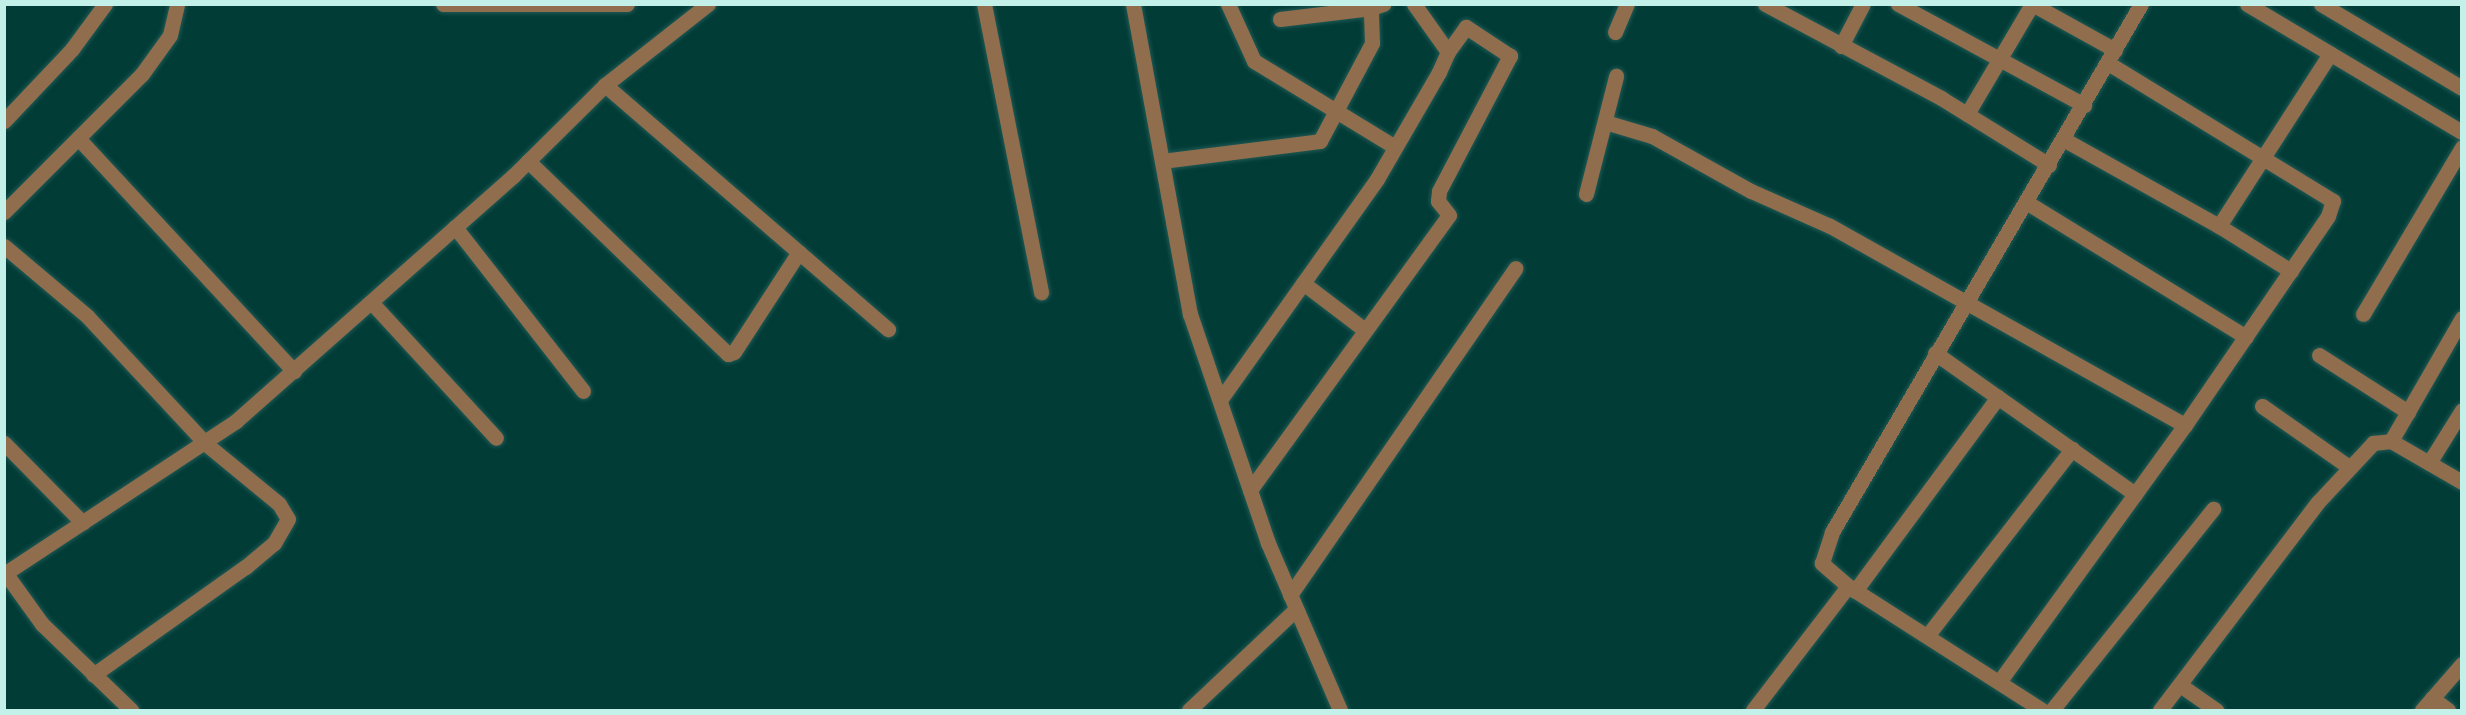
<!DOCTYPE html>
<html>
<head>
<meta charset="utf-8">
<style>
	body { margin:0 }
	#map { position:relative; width:2466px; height:715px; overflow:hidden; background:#023c37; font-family:Overpass,sans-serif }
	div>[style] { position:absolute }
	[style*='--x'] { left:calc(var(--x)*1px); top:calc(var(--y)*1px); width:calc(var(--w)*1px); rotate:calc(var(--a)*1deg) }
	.roads { filter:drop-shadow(0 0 2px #215954) drop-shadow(0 0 2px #215954) }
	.minor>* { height:15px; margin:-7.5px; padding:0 7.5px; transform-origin:7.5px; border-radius:7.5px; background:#906e4d }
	span { translate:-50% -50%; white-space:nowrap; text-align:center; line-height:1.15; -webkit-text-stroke:5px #102f2b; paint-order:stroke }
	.frame { position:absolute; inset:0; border:6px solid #c4f0ea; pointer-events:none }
</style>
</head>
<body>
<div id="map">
	<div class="roads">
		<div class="minor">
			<div style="--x:443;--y:4;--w:184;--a:0"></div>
			<div style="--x:984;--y:4;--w:294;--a:78.8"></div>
			<div style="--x:1133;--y:4;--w:315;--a:79.6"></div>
			<div style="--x:1190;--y:314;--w:242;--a:71.2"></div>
			<div style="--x:1268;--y:543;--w:182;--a:66.7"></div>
			<div style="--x:1228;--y:4;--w:63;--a:65.5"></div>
			<div style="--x:1254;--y:61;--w:165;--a:31.4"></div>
			<div style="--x:1765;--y:4;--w:200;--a:28.1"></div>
			<div style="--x:1941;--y:98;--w:127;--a:31.8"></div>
			<div style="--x:1898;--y:4;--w:212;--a:28.5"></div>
			<div style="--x:2032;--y:4;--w:95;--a:29"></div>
			<div style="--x:2247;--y:4;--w:250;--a:30.8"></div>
			<div style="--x:2321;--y:4;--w:164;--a:30.8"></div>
			<div style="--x:1280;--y:19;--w:92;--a:-6.9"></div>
			<div style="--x:1615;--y:32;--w:30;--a:-67"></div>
			<div style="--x:1841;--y:46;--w:47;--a:-62.4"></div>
			<div style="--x:605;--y:85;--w:374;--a:40.8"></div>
			<div style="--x:1967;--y:114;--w:128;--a:-59.4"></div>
			<div style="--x:4;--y:121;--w:99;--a:-46.6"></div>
			<div style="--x:72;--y:49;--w:56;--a:-53.7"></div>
			<div style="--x:1605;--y:122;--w:49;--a:16.6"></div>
			<div style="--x:1652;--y:136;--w:113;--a:29.1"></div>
			<div style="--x:1751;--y:191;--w:86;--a:23.9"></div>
			<div style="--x:1830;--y:226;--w:407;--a:29.3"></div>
			<div style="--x:78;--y:138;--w:318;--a:47.2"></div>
			<div style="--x:2065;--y:140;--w:176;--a:29.2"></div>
			<div style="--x:2219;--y:226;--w:205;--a:-57.2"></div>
			<div style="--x:528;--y:161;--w:278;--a:44"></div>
			<div style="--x:728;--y:354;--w:6;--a:-18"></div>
			<div style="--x:734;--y:352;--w:119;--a:-57"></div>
			<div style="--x:1162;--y:161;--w:159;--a:-7.2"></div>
			<div style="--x:1320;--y:141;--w:111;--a:-62"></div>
			<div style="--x:1372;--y:43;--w:35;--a:-92"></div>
			<div style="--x:1371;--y:8;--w:13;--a:-18"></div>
			<div style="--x:1586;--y:194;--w:122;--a:-75.7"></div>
			<div style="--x:2026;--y:202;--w:258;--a:31.5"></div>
			<div style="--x:4;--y:212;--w:195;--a:-45"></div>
			<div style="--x:142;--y:74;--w:48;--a:-54.3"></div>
			<div style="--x:170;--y:35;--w:32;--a:-77"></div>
			<div style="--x:2219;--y:226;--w:85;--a:32"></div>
			<div style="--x:455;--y:227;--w:208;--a:52"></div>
			<div style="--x:4;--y:246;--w:109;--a:40.1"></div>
			<div style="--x:87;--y:316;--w:175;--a:47.1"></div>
			<div style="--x:206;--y:444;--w:94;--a:39.4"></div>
			<div style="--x:279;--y:504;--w:17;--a:59"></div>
			<div style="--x:288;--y:519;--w:28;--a:120"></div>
			<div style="--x:274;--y:543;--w:38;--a:140"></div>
			<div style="--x:245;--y:567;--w:186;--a:144.6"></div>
			<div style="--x:1303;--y:283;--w:78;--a:37.2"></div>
			<div style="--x:372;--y:303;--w:183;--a:47.4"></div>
			<div style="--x:2363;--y:314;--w:194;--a:-59.3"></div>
			<div style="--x:1935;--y:353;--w:245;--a:35.2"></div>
			<div style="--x:2319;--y:355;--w:106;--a:32.6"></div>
			<div style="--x:1220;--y:400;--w:271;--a:-54.6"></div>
			<div style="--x:1377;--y:179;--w:124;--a:-59.9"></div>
			<div style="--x:1439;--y:72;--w:22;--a:-66"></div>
			<div style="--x:1448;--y:52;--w:59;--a:-125.3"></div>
			<div style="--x:2262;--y:406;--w:106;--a:35"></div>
			<div style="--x:2391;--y:441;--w:142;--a:-60"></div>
			<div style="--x:4;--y:443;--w:112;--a:45.4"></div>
			<div style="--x:2429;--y:463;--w:62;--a:-58.1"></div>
			<div style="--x:1250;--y:490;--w:339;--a:-54.1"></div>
			<div style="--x:1449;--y:215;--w:18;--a:-128"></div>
			<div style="--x:1438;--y:201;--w:10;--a:-84"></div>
			<div style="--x:1439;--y:191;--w:153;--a:-62.3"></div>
			<div style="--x:1510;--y:56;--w:53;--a:-146.6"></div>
			<div style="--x:1466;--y:27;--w:31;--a:126"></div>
			<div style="--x:4;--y:574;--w:278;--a:-33.4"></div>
			<div style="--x:236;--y:421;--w:370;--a:-41.5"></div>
			<div style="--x:513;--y:176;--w:129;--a:-44.7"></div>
			<div style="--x:605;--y:85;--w:131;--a:-38.2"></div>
			<div style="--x:6;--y:574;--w:62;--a:54.2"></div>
			<div style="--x:42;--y:624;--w:124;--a:44"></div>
			<div style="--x:1855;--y:591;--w:241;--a:-53.6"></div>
			<div style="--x:1290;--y:595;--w:397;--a:-55.4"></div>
			<div style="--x:1927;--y:636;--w:237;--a:-52.2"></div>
			<div style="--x:1999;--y:682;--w:317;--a:-54.1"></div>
			<div style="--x:2185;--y:425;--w:253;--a:-55.6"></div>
			<div style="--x:2328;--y:216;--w:16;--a:-72"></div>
			<div style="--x:2333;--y:201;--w:264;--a:-148.5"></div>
			<div style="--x:2180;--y:685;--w:44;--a:34.8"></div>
			<div style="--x:2432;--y:698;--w:20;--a:37"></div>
			<div style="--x:1189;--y:710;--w:147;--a:-43.3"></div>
			<div style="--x:1753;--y:710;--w:156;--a:-52.5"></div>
			<div style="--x:2042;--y:710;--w:230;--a:-147.4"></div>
			<div style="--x:1848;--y:586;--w:35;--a:-139"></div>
			<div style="--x:1822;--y:563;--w:33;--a:-72"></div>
			<div style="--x:1832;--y:532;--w:612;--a:-59.66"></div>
			<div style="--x:2052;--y:710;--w:258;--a:-51.3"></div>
			<div style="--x:2160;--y:710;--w:261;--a:-52.8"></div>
			<div style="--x:2318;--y:502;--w:81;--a:-47"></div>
			<div style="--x:2373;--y:443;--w:18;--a:-6"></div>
			<div style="--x:2391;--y:441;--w:82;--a:30"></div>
			<div style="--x:2422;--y:710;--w:61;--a:-49"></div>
		</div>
	</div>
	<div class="frame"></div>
</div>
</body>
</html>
